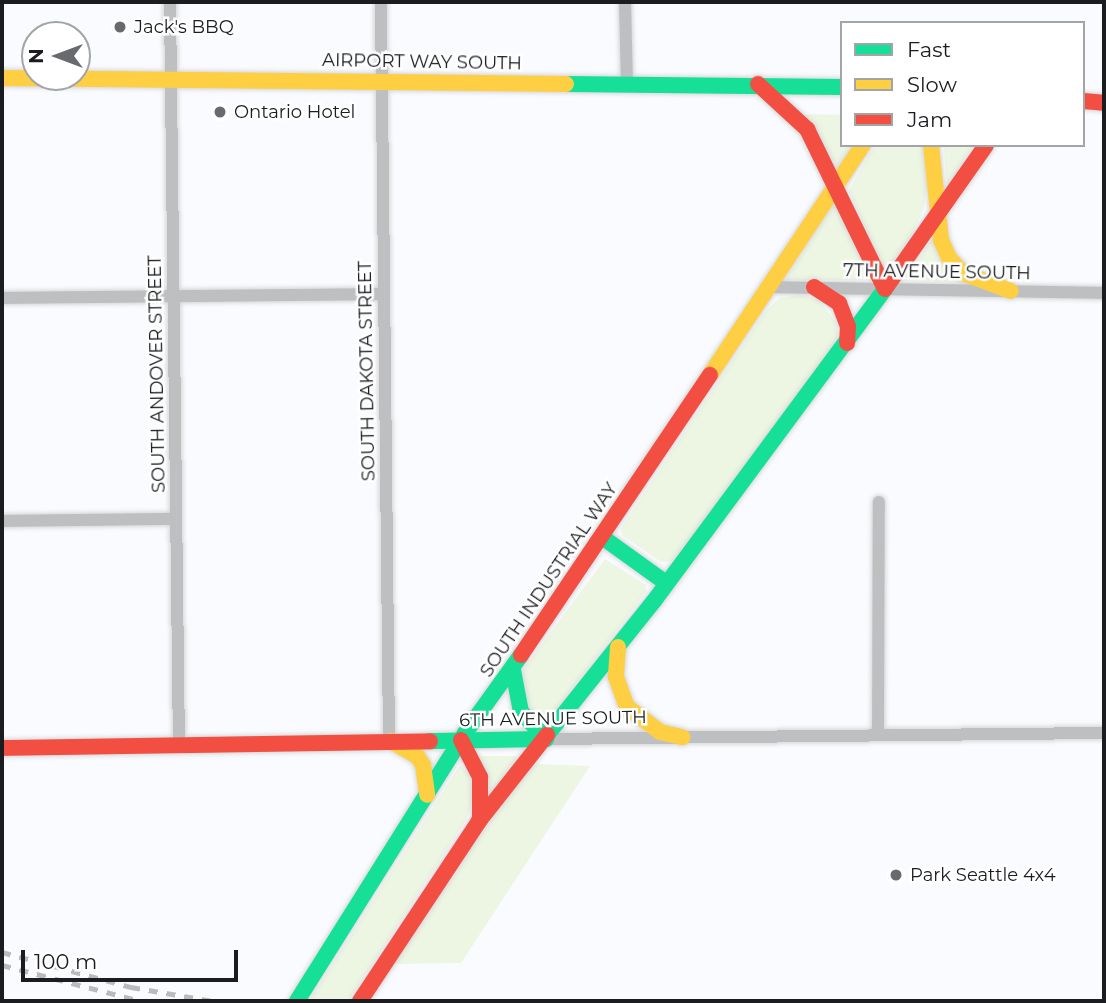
<!DOCTYPE html>
<html>
<head>
<meta charset="utf-8">
<style>
	body { margin:0 }
	#map { position:relative; width:1106px; height:1003px; overflow:hidden; background:#fafbfe; font-family:Montserrat,sans-serif }
	div>[style] { position:absolute }
	[style*='--x'] { left:calc(var(--x)*1px); top:calc(var(--y)*1px); width:calc(var(--w)*1px); rotate:calc(var(--a)*1deg) }
	.green>* { inset:0; background:#ecf6e2 }
	.roads { filter:drop-shadow(0 0 2px #d7d7d9) drop-shadow(0 0 2px #d7d7d9) }
	.street>* { height:12px; margin:-6px; padding:0 6px; transform-origin:6px; border-radius:6px; background:#bebfc1 }
	.fast>* { height:16px; margin:-8px; padding:0 8px; transform-origin:8px; border-radius:8px; background:#16e098 }
	.slow>* { height:16px; margin:-8px; padding:0 8px; transform-origin:8px; border-radius:8px; background:#ffcf43 }
	.jam>* { height:16px; margin:-8px; padding:0 8px; transform-origin:8px; border-radius:8px; background:#f24e42 }
	.rail>* { height:4.5px; margin-top:-2.25px; transform-origin:0; background:repeating-linear-gradient(90deg,#bbbbbd 0 9px,transparent 0 18px) }
	.dots>* { width:19px; height:19px; translate:-50% -50%; box-sizing:border-box; border:4px solid #fff; border-radius:50% }
	span { translate:-50% -50%; white-space:nowrap; text-align:center; line-height:1.15; -webkit-text-stroke:5px #fff; paint-order:stroke }
	.poi-label { font-size:18px; color:#1a1c1f }
	.left { translate:0 -50%; text-align:left }
	.street-label { font-size:18px; color:#1a1c1f }
	.frame { position:absolute; inset:0; border:4px solid #1a1c1f; pointer-events:none }
	.legend { position:absolute; left:840px; top:21px; width:245px; height:126px; box-sizing:border-box; background:#fff; border:2px solid #a3a4a5; margin:0; padding:9px 12px; list-style:none; font-size:21px; color:#1a1c1f }
	.legend li { display:flex; align-items:center; gap:14px; height:35px }
	.legend b { width:35px; border:2px solid #a3a4a5 }
	.north { position:absolute; left:21px; top:21px; width:70px; height:70px; box-sizing:border-box; background:#fff; border:2px solid #a3a4a5; border-radius:50%; rotate:270deg; font-size:19px; font-weight:700; line-height:28px; text-align:center; color:#1a1c1f }
	.north::after { content:''; display:block; margin:auto; width:24px; height:32px; background:#686a6d; clip-path:polygon(50% 0,100% 100%,50% 72%,0 100%) }
	.scale { position:absolute; left:21px; top:950px; width:217px; height:32px; box-sizing:border-box; border:4px solid #1a1c1f; border-top:0; padding-left:9px; font-size:21px; line-height:24px; white-space:nowrap; color:#1a1c1f; -webkit-text-stroke:5px #fff; paint-order:stroke }
</style>
</head>
<body>
<div id="map">
	<div class="green">
		<div style="clip-path:polygon(805px 114px,842px 115px,842px 145px,857px 145px,839px 175px)"></div>
		<div style="clip-path:polygon(875px 145px,924px 145px,929px 176px,924px 208px,912px 235px,885px 273px,849px 190px)"></div>
		<div style="clip-path:polygon(942px 145px,973px 145px,947px 188px,944px 149px)"></div>
		<div style="clip-path:polygon(835px 202px,871px 280px,785px 280px)"></div>
		<div style="clip-path:polygon(932px 238px,944px 263px,962px 282px,906px 281px)"></div>
		<div style="clip-path:polygon(802px 295px,818px 300px,836px 322px,838px 336px,817px 377px,672px 561px,661px 562px,622px 535px,621px 528px,765px 312px,779px 298px)"></div>
		<div style="clip-path:polygon(605px 559px,646px 585px,646px 592px,547px 721px,533px 721px,522px 705px,520px 674px)"></div>
		<div style="clip-path:polygon(478px 756px,516px 756px,517px 760px,490px 793px)"></div>
		<div style="clip-path:polygon(535px 764px,590px 766px,461px 963px,394px 964px,497px 811px)"></div>
		<div style="clip-path:polygon(460px 765px,472px 778px,474px 797px,466px 820px,348px 1001px,309px 1001px)"></div>
	</div>
	<div class="roads">
		<div class="street">
			<div style="--x:170;--y:2;--w:745;--a:89.31"></div>
			<div style="--x:381;--y:2;--w:738;--a:89.38"></div>
			<div style="--x:625;--y:2;--w:81;--a:88.6"></div>
			<div style="--x:769;--y:287;--w:335;--a:1"></div>
			<div style="--x:2;--y:298;--w:382;--a:-0.6"></div>
			<div style="--x:2;--y:521;--w:174;--a:-0.7"></div>
			<div style="--x:878;--y:733;--w:231;--a:-89.8"></div>
			<div style="--x:546;--y:739;--w:558;--a:-0.62"></div>
		</div>
		<div class="fast">
			<div style="--x:566;--y:84;--w:276;--a:0.6"></div>
			<div style="--x:602;--y:537;--w:79;--a:35.7"></div>
			<div style="--x:513;--y:670;--w:43;--a:79.2"></div>
			<div style="--x:521;--y:712;--w:37;--a:47"></div>
			<div style="--x:547;--y:735;--w:171;--a:-51.4"></div>
			<div style="--x:654;--y:601;--w:392;--a:-53.5"></div>
			<div style="--x:430;--y:741;--w:116;--a:-1"></div>
			<div style="--x:297;--y:1001;--w:316;--a:-57.9"></div>
			<div style="--x:465;--y:733;--w:96;--a:-54.3"></div>
		</div>
		<div class="slow">
			<div style="--x:2;--y:78;--w:564;--a:0.61"></div>
			<div style="--x:931;--y:145;--w:96;--a:84"></div>
			<div style="--x:941;--y:240;--w:20;--a:66"></div>
			<div style="--x:949;--y:258;--w:21;--a:47"></div>
			<div style="--x:963;--y:273;--w:51;--a:20.6"></div>
			<div style="--x:710;--y:375;--w:276;--a:-56.4"></div>
			<div style="--x:618;--y:647;--w:30;--a:94"></div>
			<div style="--x:616;--y:677;--w:32;--a:70"></div>
			<div style="--x:627;--y:707;--w:41;--a:37.1"></div>
			<div style="--x:660;--y:732;--w:23;--a:13"></div>
			<div style="--x:391;--y:741;--w:30;--a:30"></div>
			<div style="--x:417;--y:756;--w:11;--a:56"></div>
			<div style="--x:423;--y:765;--w:30;--a:82"></div>
		</div>
		<div class="jam">
			<div style="--x:758;--y:84;--w:67;--a:42.6"></div>
			<div style="--x:807;--y:129;--w:178;--a:64"></div>
			<div style="--x:1083;--y:101;--w:21;--a:5"></div>
			<div style="--x:887;--y:286;--w:172;--a:-54.9"></div>
			<div style="--x:814;--y:287;--w:30;--a:33"></div>
			<div style="--x:839;--y:303;--w:25;--a:69"></div>
			<div style="--x:848;--y:326;--w:17;--a:93"></div>
			<div style="--x:521;--y:655;--w:338;--a:-56"></div>
			<div style="--x:461;--y:740;--w:42;--a:62.8"></div>
			<div style="--x:480;--y:777;--w:41;--a:90"></div>
			<div style="--x:2;--y:748;--w:428;--a:-0.9"></div>
			<div style="--x:360;--y:1001;--w:216;--a:-56.5"></div>
			<div style="--x:479;--y:821;--w:110;--a:-51.7"></div>
		</div>
	</div>
	<div class="rail">
		<div style="--x:2;--y:952;--w:134;--a:15.2"></div>
		<div style="--x:131;--y:987;--w:83;--a:9.7"></div>
		<div style="--x:2;--y:965;--w:144;--a:14.5"></div>
	</div>
	<div class="dots">
		<div style="left:120px;top:27px;background:#686a6d"></div>
		<div style="left:220px;top:112px;background:#686a6d"></div>
		<div style="left:896px;top:875px;background:#686a6d"></div>
	</div>
	<div class="poi-label">
		<span class="left" style="left:134px;top:27px">Jack's BBQ</span>
		<span class="left" style="left:234px;top:112px">Ontario Hotel</span>
		<span class="left" style="left:910px;top:875px">Park Seattle 4x4</span>
	</div>
	<div class="street-label">
		<span style="left:422px;top:62px;rotate:1deg">AIRPORT WAY SOUTH</span>
		<span style="left:937px;top:272px;rotate:1deg">7TH AVENUE SOUTH</span>
		<span style="left:367px;top:371px;rotate:-91deg">SOUTH DAKOTA STREET</span>
		<span style="left:157px;top:374px;rotate:-91deg">SOUTH ANDOVER STREET</span>
		<span style="left:549px;top:580px;rotate:-56deg">SOUTH INDUSTRIAL WAY</span>
		<span style="left:553px;top:719px;rotate:-1deg">6TH AVENUE SOUTH</span>
	</div>
	<div class="frame"></div>
	<ul class="legend">
	<li><b style="height:9px;background:#16e098"></b>Fast</li>
	<li><b style="height:9px;background:#ffcf43"></b>Slow</li>
	<li><b style="height:9px;background:#f24e42"></b>Jam</li>
	</ul>
	<div class="north">N</div>
	<div class="scale">100 m</div>
</div>
</body>
</html>
